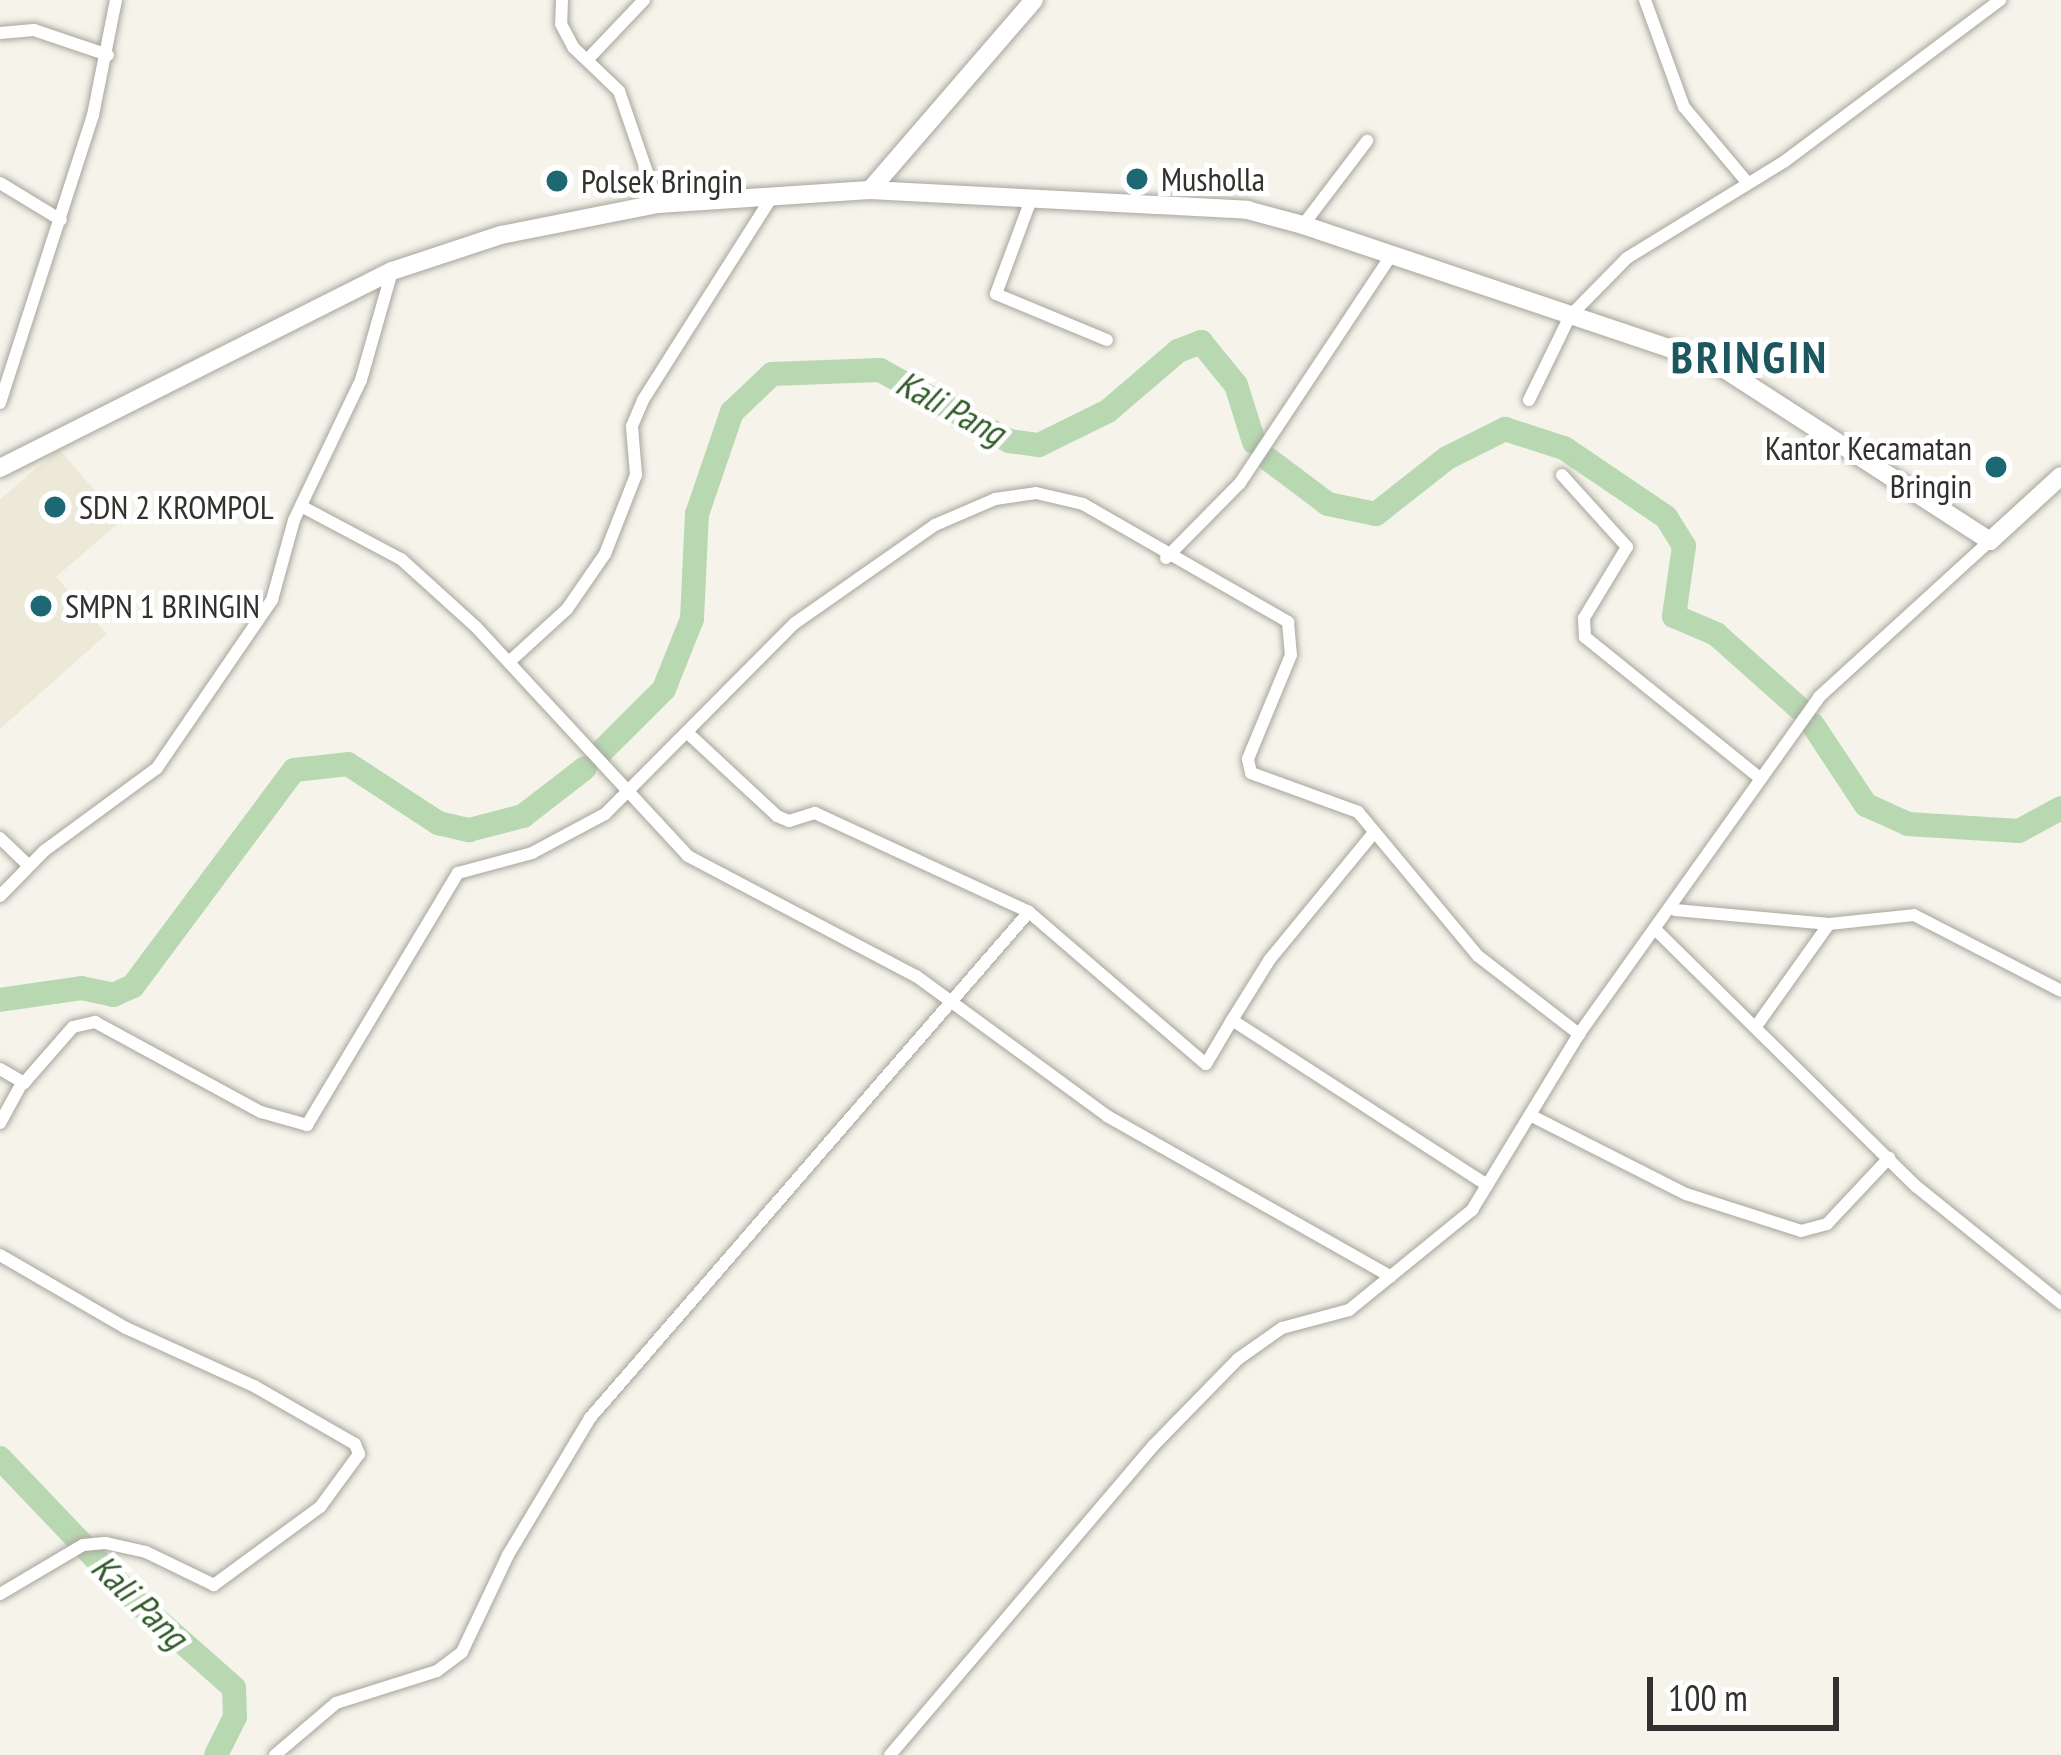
<!DOCTYPE html>
<html>
<head>
<meta charset="utf-8">
<style>
	body { margin:0 }
	#map { position:relative; width:2061px; height:1755px; overflow:hidden; background:#f5f3ea; font-family:"PT Sans Narrow",sans-serif }
	div>[style] { position:absolute }
	[style*='--x'] { left:calc(var(--x)*1px); top:calc(var(--y)*1px); width:calc(var(--w)*1px); rotate:calc(var(--a)*1deg) }
	.built>* { inset:0; background:#ede9d8 }
	.river>* { height:24px; margin:-12px; padding:0 12px; transform-origin:12px; border-radius:12px; background:#b8d8b2 }
	.roads { filter:drop-shadow(0 0 3px #a7a59c) drop-shadow(0 0 3px #a7a59c) }
	.street>* { height:12px; margin:-6px; padding:0 6px; transform-origin:6px; border-radius:6px; background:#fff }
	.secondary>* { height:18px; margin:-9px; padding:0 9px; transform-origin:9px; border-radius:9px; background:#fff }
	.dots>* { width:33px; height:33px; translate:-50% -50%; box-sizing:border-box; border:6px solid #fff; border-radius:50% }
	span { translate:-50% -50%; white-space:nowrap; text-align:center; line-height:1.15; -webkit-text-stroke:10px #fff; paint-order:stroke }
	.poi-label { font-size:33px; color:#32312d }
	.left { translate:0 -50%; text-align:left }
	.right { translate:-100% -50%; text-align:right }
	.water-label { font-size:36px; color:#305b28; font-style:italic }
	.district-label { font-size:45px; color:#1c565e; font-weight:700; letter-spacing:3px }
	.scale { position:absolute; left:1647px; top:1677px; width:192px; height:54px; box-sizing:border-box; border:6px solid #32312d; border-top:0; padding-left:15px; font-size:36px; line-height:42px; white-space:nowrap; color:#32312d; -webkit-text-stroke:9px #fff; paint-order:stroke }
</style>
</head>
<body>
<div id="map">
	<div class="built">
		<div style="clip-path:polygon(59px 449px,121px 521px,56px 577px,107px 634px,0 729px,0 499px)"></div>
	</div>
	<div class="river">
		<div style="--x:1268;--y:459;--w:75;--a:36.9"></div>
		<div style="--x:1328;--y:504;--w:49;--a:11.8"></div>
		<div style="--x:1376;--y:514;--w:90;--a:-38.3"></div>
		<div style="--x:1447;--y:458;--w:65;--a:-26.6"></div>
		<div style="--x:1505;--y:429;--w:62;--a:17.9"></div>
		<div style="--x:1564;--y:448;--w:123;--a:34.1"></div>
		<div style="--x:1666;--y:517;--w:34;--a:58"></div>
		<div style="--x:1684;--y:546;--w:71;--a:98.1"></div>
		<div style="--x:1674;--y:616;--w:46;--a:23.2"></div>
		<div style="--x:1716;--y:634;--w:110;--a:41.7"></div>
		<div style="--x:1813;--y:725;--w:96;--a:56.5"></div>
		<div style="--x:1866;--y:805;--w:46;--a:24.3"></div>
		<div style="--x:1908;--y:824;--w:111;--a:3.6"></div>
		<div style="--x:2019;--y:831;--w:48;--a:-28.7"></div>
		<div style="--x:600;--y:753;--w:91;--a:-45"></div>
		<div style="--x:664;--y:689;--w:75;--a:-68.2"></div>
		<div style="--x:692;--y:619;--w:105;--a:-87.3"></div>
		<div style="--x:697;--y:514;--w:108;--a:-71.1"></div>
		<div style="--x:732;--y:412;--w:55;--a:-43.5"></div>
		<div style="--x:772;--y:374;--w:108;--a:-2.1"></div>
		<div style="--x:880;--y:370;--w:147;--a:28.8"></div>
		<div style="--x:1009;--y:441;--w:30;--a:8"></div>
		<div style="--x:1039;--y:445;--w:77;--a:-26.2"></div>
		<div style="--x:1108;--y:411;--w:92;--a:-40.6"></div>
		<div style="--x:1178;--y:351;--w:25;--a:-21"></div>
		<div style="--x:1201;--y:342;--w:55;--a:50.9"></div>
		<div style="--x:1236;--y:385;--w:60;--a:72.5"></div>
		<div style="--x:0;--y:1000;--w:82;--a:-8.4"></div>
		<div style="--x:81;--y:988;--w:33;--a:12"></div>
		<div style="--x:113;--y:995;--w:22;--a:-24"></div>
		<div style="--x:133;--y:986;--w:269;--a:-53.3"></div>
		<div style="--x:294;--y:770;--w:54;--a:-6.3"></div>
		<div style="--x:348;--y:764;--w:108;--a:33.2"></div>
		<div style="--x:438;--y:823;--w:32;--a:13"></div>
		<div style="--x:469;--y:830;--w:56;--a:-14.5"></div>
		<div style="--x:523;--y:816;--w:78;--a:-37.7"></div>
		<div style="--x:0;--y:1458;--w:200;--a:46.4"></div>
		<div style="--x:138;--y:1603;--w:128;--a:41.5"></div>
		<div style="--x:234;--y:1688;--w:29;--a:88"></div>
		<div style="--x:235;--y:1717;--w:42;--a:116.6"></div>
	</div>
	<div class="roads">
		<div class="street">
			<div style="--x:562;--y:0;--w:24;--a:92"></div>
			<div style="--x:561;--y:24;--w:27;--a:62"></div>
			<div style="--x:574;--y:48;--w:62;--a:43.7"></div>
			<div style="--x:619;--y:91;--w:120;--a:71"></div>
			<div style="--x:1645;--y:0;--w:114;--a:70"></div>
			<div style="--x:1684;--y:107;--w:98;--a:50"></div>
			<div style="--x:0;--y:33;--w:34;--a:-5"></div>
			<div style="--x:34;--y:30;--w:78;--a:18.7"></div>
			<div style="--x:587;--y:60;--w:83;--a:-46.5"></div>
			<div style="--x:0;--y:183;--w:71;--a:31.2"></div>
			<div style="--x:1032;--y:197;--w:103;--a:110.4"></div>
			<div style="--x:996;--y:294;--w:120;--a:22.5"></div>
			<div style="--x:1303;--y:225;--w:106;--a:-52.7"></div>
			<div style="--x:1529;--y:400;--w:93;--a:-64"></div>
			<div style="--x:1570;--y:316;--w:81;--a:-45.5"></div>
			<div style="--x:1627;--y:258;--w:185;--a:-31.5"></div>
			<div style="--x:1785;--y:161;--w:269;--a:-36.8"></div>
			<div style="--x:0;--y:403;--w:303;--a:-72.1"></div>
			<div style="--x:93;--y:115;--w:117;--a:-78.7"></div>
			<div style="--x:1562;--y:475;--w:97;--a:47.9"></div>
			<div style="--x:1627;--y:547;--w:83;--a:121.2"></div>
			<div style="--x:1584;--y:618;--w:19;--a:87"></div>
			<div style="--x:1585;--y:637;--w:226;--a:38.9"></div>
			<div style="--x:303;--y:507;--w:111;--a:28"></div>
			<div style="--x:401;--y:559;--w:101;--a:42.2"></div>
			<div style="--x:476;--y:627;--w:312;--a:47.2"></div>
			<div style="--x:688;--y:856;--w:258;--a:27.8"></div>
			<div style="--x:916;--y:976;--w:237;--a:36.2"></div>
			<div style="--x:1107;--y:1116;--w:326;--a:29.5"></div>
			<div style="--x:1166;--y:558;--w:105;--a:-45.4"></div>
			<div style="--x:1240;--y:483;--w:271;--a:-56.4"></div>
			<div style="--x:509;--y:662;--w:79;--a:-42.4"></div>
			<div style="--x:567;--y:609;--w:67;--a:-55.4"></div>
			<div style="--x:605;--y:554;--w:85;--a:-68.6"></div>
			<div style="--x:636;--y:475;--w:49;--a:-94.7"></div>
			<div style="--x:632;--y:426;--w:28;--a:-67"></div>
			<div style="--x:643;--y:400;--w:237;--a:-57.6"></div>
			<div style="--x:691;--y:736;--w:117;--a:42.9"></div>
			<div style="--x:777;--y:816;--w:13;--a:23"></div>
			<div style="--x:789;--y:821;--w:27;--a:-17"></div>
			<div style="--x:815;--y:813;--w:236;--a:24.8"></div>
			<div style="--x:1029;--y:912;--w:233;--a:40.7"></div>
			<div style="--x:1206;--y:1064;--w:51;--a:-59.4"></div>
			<div style="--x:1372;--y:835;--w:161;--a:129.4"></div>
			<div style="--x:1270;--y:959;--w:72;--a:121.9"></div>
			<div style="--x:1232;--y:1020;--w:304;--a:32.9"></div>
			<div style="--x:0;--y:838;--w:39;--a:44"></div>
			<div style="--x:0;--y:896;--w:63;--a:-45.6"></div>
			<div style="--x:44;--y:851;--w:140;--a:-36.3"></div>
			<div style="--x:157;--y:768;--w:204;--a:-55.6"></div>
			<div style="--x:272;--y:600;--w:83;--a:-74.6"></div>
			<div style="--x:294;--y:520;--w:155;--a:-64.4"></div>
			<div style="--x:361;--y:380;--w:113;--a:-74.1"></div>
			<div style="--x:1675;--y:910;--w:155;--a:5.2"></div>
			<div style="--x:1829;--y:924;--w:85;--a:-6"></div>
			<div style="--x:1914;--y:915;--w:165;--a:27.3"></div>
			<div style="--x:1658;--y:932;--w:363;--a:44.6"></div>
			<div style="--x:1917;--y:1187;--w:185;--a:38.9"></div>
			<div style="--x:1757;--y:1025;--w:124;--a:-54.5"></div>
			<div style="--x:0;--y:1069;--w:28;--a:30"></div>
			<div style="--x:24;--y:1083;--w:74;--a:-48.8"></div>
			<div style="--x:73;--y:1027;--w:23;--a:-13"></div>
			<div style="--x:95;--y:1022;--w:189;--a:28.5"></div>
			<div style="--x:261;--y:1112;--w:48;--a:15.8"></div>
			<div style="--x:307;--y:1125;--w:294;--a:-59.1"></div>
			<div style="--x:458;--y:873;--w:77;--a:-15.1"></div>
			<div style="--x:532;--y:853;--w:83;--a:-28.1"></div>
			<div style="--x:605;--y:814;--w:269;--a:-45.2"></div>
			<div style="--x:795;--y:623;--w:171;--a:-35"></div>
			<div style="--x:935;--y:525;--w:65;--a:-23.4"></div>
			<div style="--x:995;--y:499;--w:41;--a:-8.3"></div>
			<div style="--x:1036;--y:493;--w:48;--a:13.2"></div>
			<div style="--x:1083;--y:504;--w:237;--a:29.9"></div>
			<div style="--x:1288;--y:622;--w:33;--a:85"></div>
			<div style="--x:1291;--y:655;--w:113;--a:112.5"></div>
			<div style="--x:1248;--y:759;--w:14;--a:78"></div>
			<div style="--x:1251;--y:773;--w:114;--a:20"></div>
			<div style="--x:1358;--y:812;--w:187;--a:50.2"></div>
			<div style="--x:1478;--y:956;--w:128;--a:37.7"></div>
			<div style="--x:1534;--y:1117;--w:170;--a:26.9"></div>
			<div style="--x:1686;--y:1194;--w:121;--a:17.8"></div>
			<div style="--x:1801;--y:1231;--w:27;--a:-15"></div>
			<div style="--x:1827;--y:1224;--w:91;--a:-46.8"></div>
			<div style="--x:0;--y:1123;--w:46;--a:-61.2"></div>
			<div style="--x:0;--y:1255;--w:146;--a:30.1"></div>
			<div style="--x:126;--y:1328;--w:141;--a:24.4"></div>
			<div style="--x:254;--y:1386;--w:116;--a:29.9"></div>
			<div style="--x:355;--y:1444;--w:11;--a:68"></div>
			<div style="--x:359;--y:1454;--w:66;--a:126.3"></div>
			<div style="--x:320;--y:1507;--w:132;--a:143.7"></div>
			<div style="--x:214;--y:1585;--w:76;--a:-154.1"></div>
			<div style="--x:146;--y:1552;--w:42;--a:-167.6"></div>
			<div style="--x:105;--y:1543;--w:22;--a:175"></div>
			<div style="--x:83;--y:1545;--w:96;--a:149.4"></div>
			<div style="--x:275;--y:1755;--w:80;--a:-40.4"></div>
			<div style="--x:336;--y:1703;--w:106;--a:-17.6"></div>
			<div style="--x:437;--y:1671;--w:31;--a:-37"></div>
			<div style="--x:462;--y:1652;--w:107;--a:-64.6"></div>
			<div style="--x:508;--y:1555;--w:160;--a:-59.1"></div>
			<div style="--x:590;--y:1418;--w:670;--a:-49.06"></div>
			<div style="--x:890;--y:1755;--w:406;--a:-49.6"></div>
			<div style="--x:1153;--y:1446;--w:122;--a:-45.7"></div>
			<div style="--x:1238;--y:1359;--w:54;--a:-35.2"></div>
			<div style="--x:1282;--y:1328;--w:69;--a:-15"></div>
			<div style="--x:1349;--y:1310;--w:159;--a:-39.1"></div>
			<div style="--x:1472;--y:1210;--w:206;--a:-58.7"></div>
			<div style="--x:1579;--y:1034;--w:414;--a:-54.5"></div>
			<div style="--x:1819;--y:697;--w:231;--a:-42.4"></div>
		</div>
		<div class="secondary">
			<div style="--x:870;--y:190;--w:251;--a:-49.2"></div>
			<div style="--x:0;--y:468;--w:439;--a:-26.7"></div>
			<div style="--x:392;--y:271;--w:115;--a:-18.3"></div>
			<div style="--x:501;--y:235;--w:160;--a:-11.2"></div>
			<div style="--x:658;--y:204;--w:212;--a:-3.8"></div>
			<div style="--x:870;--y:190;--w:378;--a:3"></div>
			<div style="--x:1247;--y:210;--w:58;--a:15"></div>
			<div style="--x:1303;--y:225;--w:438;--a:18.6"></div>
			<div style="--x:1718;--y:365;--w:324;--a:32.9"></div>
			<div style="--x:1990;--y:541;--w:96;--a:-42.5"></div>
		</div>
	</div>
	<div class="dots">
		<div style="left:1137px;top:179px;background:#1d6872"></div>
		<div style="left:557px;top:181px;background:#1d6872"></div>
		<div style="left:1996px;top:467px;background:#1d6872"></div>
		<div style="left:55px;top:507px;background:#1d6872"></div>
		<div style="left:41px;top:606px;background:#1d6872"></div>
	</div>
	<div class="poi-label">
		<span class="left" style="left:1161px;top:179px">Musholla</span>
		<span class="left" style="left:581px;top:181px">Polsek Bringin</span>
		<span class="right" style="left:1972px;top:467px">Kantor Kecamatan<br>Bringin</span>
		<span class="left" style="left:79px;top:507px">SDN 2 KROMPOL</span>
		<span class="left" style="left:65px;top:606px">SMPN 1 BRINGIN</span>
	</div>
	<div class="water-label">
		<span style="left:951px;top:407px;rotate:28deg">Kali Pang</span>
		<span style="left:140px;top:1601px;rotate:44deg">Kali Pang</span>
	</div>
	<div class="district-label">
		<span style="left:1750px;top:357px">BRINGIN</span>
	</div>
	<div class="scale">100 m</div>
</div>
</body>
</html>
